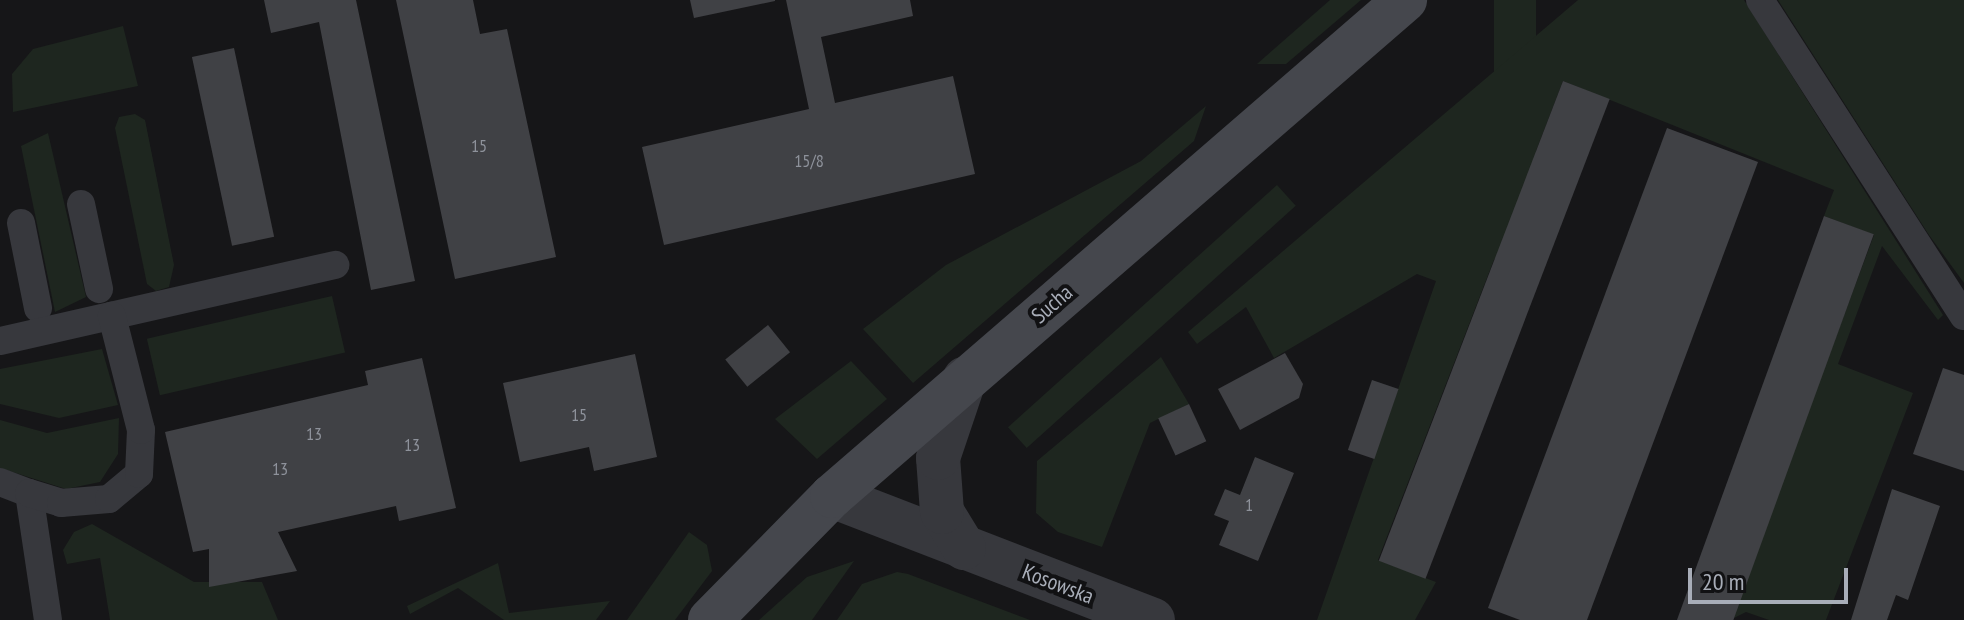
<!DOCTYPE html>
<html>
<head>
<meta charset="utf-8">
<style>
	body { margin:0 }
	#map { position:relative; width:1964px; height:620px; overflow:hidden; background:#161618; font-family:"PT Sans Narrow",sans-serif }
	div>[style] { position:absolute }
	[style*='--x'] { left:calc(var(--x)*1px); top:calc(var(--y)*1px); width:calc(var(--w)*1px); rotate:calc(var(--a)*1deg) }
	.green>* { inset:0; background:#1e261f; transform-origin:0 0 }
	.building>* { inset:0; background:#404145; transform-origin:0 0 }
	.lane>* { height:28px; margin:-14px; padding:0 14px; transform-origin:14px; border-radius:14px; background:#37383d }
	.street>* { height:44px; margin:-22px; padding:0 22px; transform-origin:22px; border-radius:22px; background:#37383d }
	.secondary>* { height:44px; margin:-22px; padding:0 22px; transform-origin:22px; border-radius:22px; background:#45474d }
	span { translate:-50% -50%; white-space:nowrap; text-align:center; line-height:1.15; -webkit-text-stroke:8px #111113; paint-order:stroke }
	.number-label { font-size:18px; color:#8e929b }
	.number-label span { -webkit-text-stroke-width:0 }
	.street-label { font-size:22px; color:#a8adb8 }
	.scale { position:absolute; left:1688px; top:568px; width:160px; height:36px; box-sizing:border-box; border:4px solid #a8adb8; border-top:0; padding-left:10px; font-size:24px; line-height:28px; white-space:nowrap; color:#a8adb8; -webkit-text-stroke:6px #111113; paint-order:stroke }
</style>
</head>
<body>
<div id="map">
	<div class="green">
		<div style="clip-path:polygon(1330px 0,1361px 0,1286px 64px,1257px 64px)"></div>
		<div style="left:1494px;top:0;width:42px;height:259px"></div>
		<div style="clip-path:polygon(1578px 0,1744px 0,1943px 315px,1938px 320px,1882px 246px,1838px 364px,1913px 393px,1826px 620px,1769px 620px,1746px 612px,1730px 620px,1874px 235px,1824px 216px,1834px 190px,1563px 81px,1378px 560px,1436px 582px,1415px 620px,1317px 620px,1436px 281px,1417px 274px,1274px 358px,1246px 307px,1197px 344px,1188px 332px)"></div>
		<div style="clip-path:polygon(1778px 0,1964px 0,1964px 283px,1929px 235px)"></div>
		<div style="clip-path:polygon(123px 26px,138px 86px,13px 112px,12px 74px,33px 49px)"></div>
		<div style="clip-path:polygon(1206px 106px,1194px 141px,913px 383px,863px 329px,946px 265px,1141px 161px)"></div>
		<div style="clip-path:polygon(135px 114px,145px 120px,174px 265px,169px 287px,156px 291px,147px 284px,115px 128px,119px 117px)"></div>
		<div style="clip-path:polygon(48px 133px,86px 297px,55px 312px,21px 146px)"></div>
		<div style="left:1277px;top:185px;width:28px;height:362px;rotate:48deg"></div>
		<div style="left:332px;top:296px;width:58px;height:190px;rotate:77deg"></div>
		<div style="clip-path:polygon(102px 349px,118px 405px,59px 418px,0 404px,0 369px)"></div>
		<div style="clip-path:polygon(1161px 357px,1189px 404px,1150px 423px,1102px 547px,1058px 532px,1036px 513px,1037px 461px)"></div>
		<div style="clip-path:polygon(851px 361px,887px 399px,817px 459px,775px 419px)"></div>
		<div style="clip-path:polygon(119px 418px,118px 454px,100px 482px,66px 489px,0 468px,0 420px,47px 433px)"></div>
		<div style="clip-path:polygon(92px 524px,194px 582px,262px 582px,278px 620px,110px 620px,100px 558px,67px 564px,63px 550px,74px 532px)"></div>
		<div style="clip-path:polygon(689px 532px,707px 545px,712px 571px,675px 620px,627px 620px)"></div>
		<div style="clip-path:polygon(854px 561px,812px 620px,759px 620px,807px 577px)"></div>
		<div style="clip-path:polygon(498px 563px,509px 613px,610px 601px,596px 620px,504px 620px,458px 588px,410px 614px,407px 606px)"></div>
		<div style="clip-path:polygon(897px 572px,908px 574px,1030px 620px,837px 620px,862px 584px)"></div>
	</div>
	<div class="building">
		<div style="clip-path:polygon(264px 0,356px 0,415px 281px,371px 290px,319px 22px,271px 33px)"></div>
		<div style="clip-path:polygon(396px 0,473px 0,480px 34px,507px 29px,556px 257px,455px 279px)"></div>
		<div style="clip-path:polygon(690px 0,775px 0,775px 1px,694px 18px)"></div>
		<div style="clip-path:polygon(786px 0,910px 0,913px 16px,821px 37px,835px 103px,953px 76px,975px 174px,664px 245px,642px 147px,809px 109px)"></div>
		<div style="left:234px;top:48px;width:193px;height:43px;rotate:78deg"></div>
		<div style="left:1563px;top:81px;width:50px;height:514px;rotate:21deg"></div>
		<div style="clip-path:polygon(1667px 128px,1758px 162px,1587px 620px,1520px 620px,1488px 608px)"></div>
		<div style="left:1824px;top:216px;width:53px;height:431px;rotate:20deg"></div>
		<div style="left:768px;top:325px;width:35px;height:55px;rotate:51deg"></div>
		<div style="clip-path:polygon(1285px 353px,1303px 384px,1299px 398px,1240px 430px,1218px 389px)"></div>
		<div style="clip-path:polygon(635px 354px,657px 457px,594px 471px,589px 447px,520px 462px,503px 383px)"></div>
		<div style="clip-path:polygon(422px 358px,456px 508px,399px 521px,396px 506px,278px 532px,297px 571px,209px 587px,209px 549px,193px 552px,165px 432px,368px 385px,365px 371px)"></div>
		<div style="clip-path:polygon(1943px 368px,1964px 375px,1964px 471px,1913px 454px)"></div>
		<div style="left:1372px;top:380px;width:28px;height:74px;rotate:19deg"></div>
		<div style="left:1189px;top:404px;width:41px;height:34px;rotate:65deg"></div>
		<div style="clip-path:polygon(1255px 457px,1294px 473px,1258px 561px,1219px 545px,1229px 521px,1214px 515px,1225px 489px,1240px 495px)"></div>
		<div style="clip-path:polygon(1892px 489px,1940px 506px,1908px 600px,1896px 595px,1887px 620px,1851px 620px)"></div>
	</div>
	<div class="lane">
		<div style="--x:1760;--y:0;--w:376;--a:57.2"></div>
		<div style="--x:81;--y:204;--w:87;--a:78"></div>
		<div style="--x:21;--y:223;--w:87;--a:78.7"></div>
		<div style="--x:0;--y:341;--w:344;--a:-12.8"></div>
		<div style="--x:0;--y:482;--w:31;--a:21"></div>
		<div style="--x:29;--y:493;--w:128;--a:81.5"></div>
		<div style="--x:29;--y:493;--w:34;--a:17"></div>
		<div style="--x:61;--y:503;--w:48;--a:-4.8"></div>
		<div style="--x:109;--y:499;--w:39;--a:-40"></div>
		<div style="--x:139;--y:474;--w:44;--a:-87.4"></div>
		<div style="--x:141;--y:430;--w:118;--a:-104.3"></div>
	</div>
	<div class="street">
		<div style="--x:832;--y:496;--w:344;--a:21.1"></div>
		<div style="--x:964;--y:548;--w:42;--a:-121.4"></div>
		<div style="--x:942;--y:512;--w:54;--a:-94.2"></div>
		<div style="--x:938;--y:458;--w:84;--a:-71.4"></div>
	</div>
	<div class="secondary">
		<div style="--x:710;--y:620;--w:174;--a:-45.5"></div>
		<div style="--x:832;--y:496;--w:758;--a:-40.88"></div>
	</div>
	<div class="number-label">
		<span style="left:479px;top:146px">15</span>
		<span style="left:809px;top:161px">15/8</span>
		<span style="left:579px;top:415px">15</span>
		<span style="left:314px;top:434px">13</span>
		<span style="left:412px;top:445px">13</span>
		<span style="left:280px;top:469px">13</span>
		<span style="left:1249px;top:505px">1</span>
	</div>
	<div class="street-label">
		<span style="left:1052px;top:304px;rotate:-41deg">Sucha</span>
		<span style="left:1058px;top:584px;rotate:21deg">Kosowska</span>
	</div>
	<div class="scale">20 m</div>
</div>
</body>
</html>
